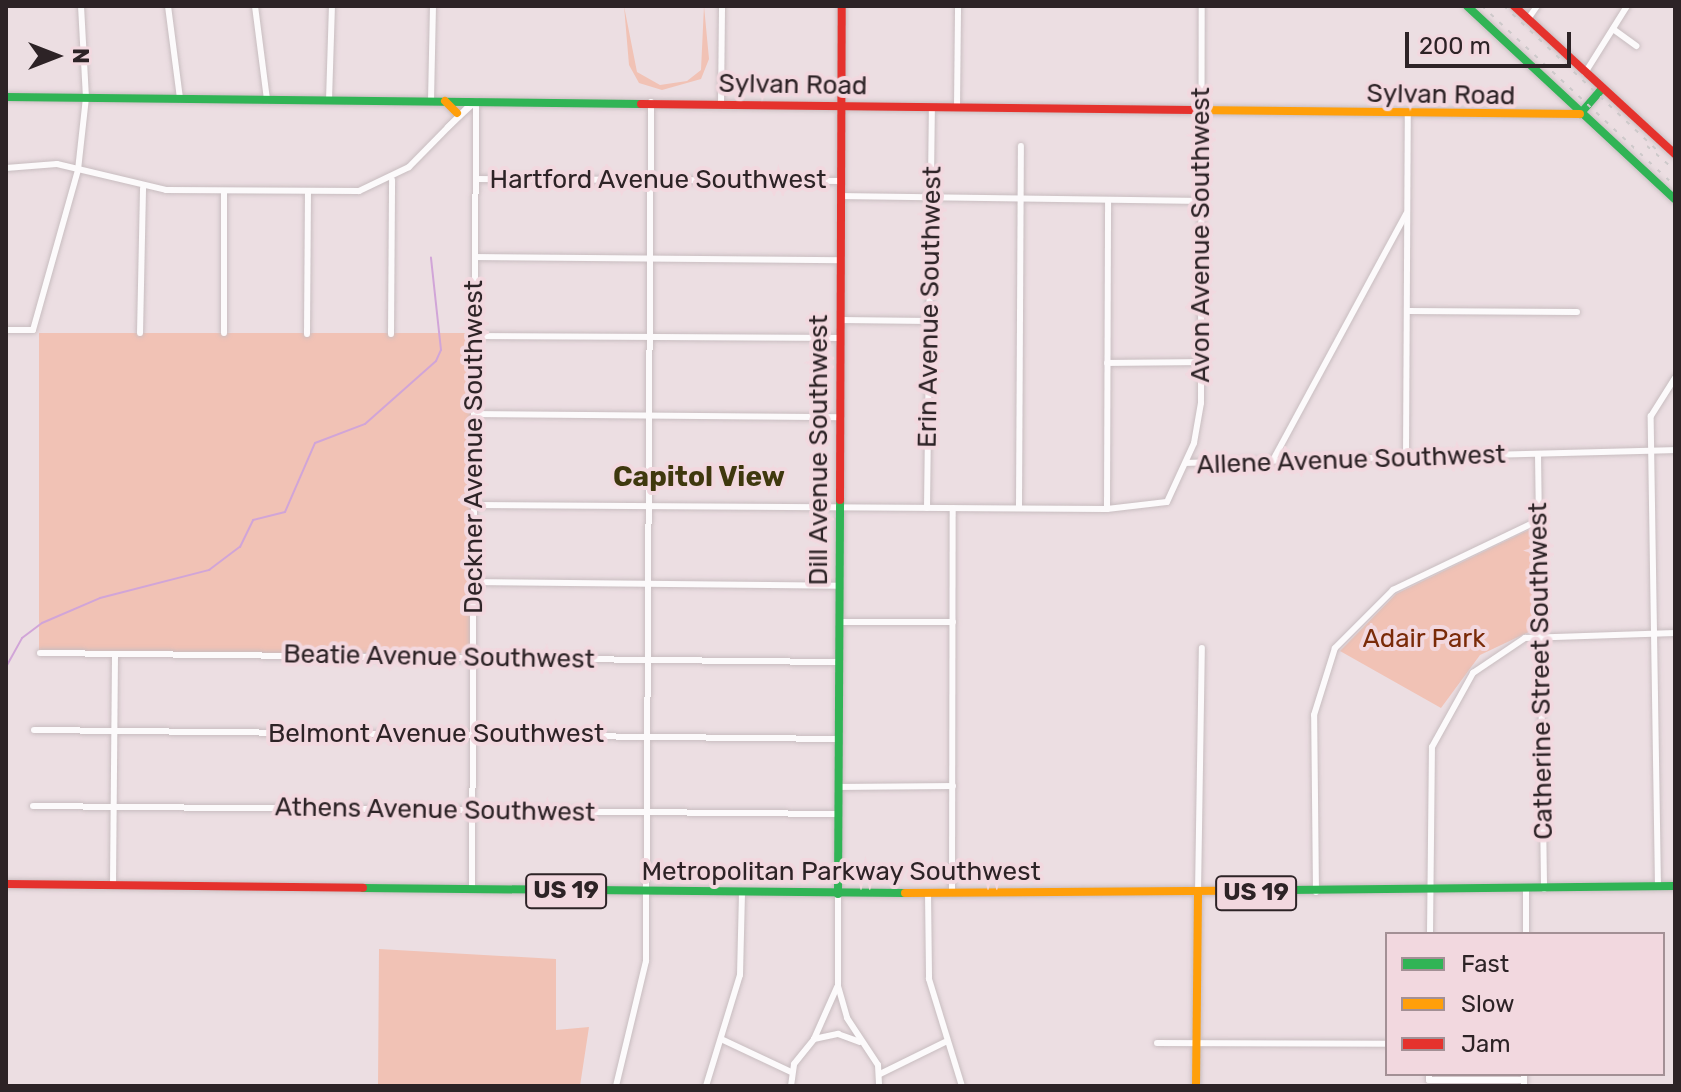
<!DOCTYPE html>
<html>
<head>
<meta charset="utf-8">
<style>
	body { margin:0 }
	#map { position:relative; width:1681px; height:1092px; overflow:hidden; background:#ecdee2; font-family:Rubik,sans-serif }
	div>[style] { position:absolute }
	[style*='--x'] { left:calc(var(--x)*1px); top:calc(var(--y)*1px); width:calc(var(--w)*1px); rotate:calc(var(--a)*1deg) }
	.green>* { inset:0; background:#f1c2b5; transform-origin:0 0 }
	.stream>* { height:2px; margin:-1px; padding:0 1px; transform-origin:1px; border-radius:1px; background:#d1a5d8 }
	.roads { filter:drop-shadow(0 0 2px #c8bdc0) drop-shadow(0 0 2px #c8bdc0) }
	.street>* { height:6px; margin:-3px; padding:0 3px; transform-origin:3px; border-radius:3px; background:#fcfafb }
	.fast>* { height:8px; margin:-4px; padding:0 4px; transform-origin:4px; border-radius:4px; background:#30b455 }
	.slow>* { height:8px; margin:-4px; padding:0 4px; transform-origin:4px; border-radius:4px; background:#ff9f0a }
	.jam>* { height:8px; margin:-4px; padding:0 4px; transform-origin:4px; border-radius:4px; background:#e5322d }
	.rail>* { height:2px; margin-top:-1px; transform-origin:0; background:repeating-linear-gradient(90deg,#cdc9ca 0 4px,transparent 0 12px) }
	span { translate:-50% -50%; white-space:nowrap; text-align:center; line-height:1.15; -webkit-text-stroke:8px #f2d8df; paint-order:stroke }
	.shield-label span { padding:2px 6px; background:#f2d8df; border:2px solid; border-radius:6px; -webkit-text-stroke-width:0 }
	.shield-label { font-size:24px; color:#2d2326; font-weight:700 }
	.street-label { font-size:26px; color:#2d2326 }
	.park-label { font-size:26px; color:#7a2a08 }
	.neighbourhood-label { font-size:28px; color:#3f380e; font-weight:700 }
	.frame { position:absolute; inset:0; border:8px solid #2d2326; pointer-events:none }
	.legend { position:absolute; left:1385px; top:932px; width:280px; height:144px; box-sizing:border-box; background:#f2d8df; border:2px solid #a39095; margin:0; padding:10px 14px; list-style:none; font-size:24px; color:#2d2326 }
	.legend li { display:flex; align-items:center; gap:16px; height:40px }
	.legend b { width:40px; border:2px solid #a39095 }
	.north { position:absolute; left:16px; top:16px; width:80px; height:80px; -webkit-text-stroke:6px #f2d8df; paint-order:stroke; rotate:90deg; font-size:22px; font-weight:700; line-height:32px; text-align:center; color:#2d2326 }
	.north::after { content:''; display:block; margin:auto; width:28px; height:36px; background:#2d2326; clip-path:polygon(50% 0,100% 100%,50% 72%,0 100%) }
	.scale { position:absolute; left:1405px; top:32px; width:166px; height:36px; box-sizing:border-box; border:4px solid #2d2326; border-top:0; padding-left:10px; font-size:24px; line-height:28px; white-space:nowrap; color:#2d2326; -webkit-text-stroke:6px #f2d8df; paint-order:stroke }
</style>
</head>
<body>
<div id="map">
	<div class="green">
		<div style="clip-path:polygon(624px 6px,637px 72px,660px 85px,687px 81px,701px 70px,704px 6px,709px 59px,701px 79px,662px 90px,639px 83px,629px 65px)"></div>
		<div style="left:39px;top:333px;width:437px;height:320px"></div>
		<div style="clip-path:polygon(1533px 528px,1535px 629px,1480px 655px,1441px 708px,1340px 651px,1396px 594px)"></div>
		<div style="clip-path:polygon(379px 949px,556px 959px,556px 1030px,589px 1027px,580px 1086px,378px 1086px)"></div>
	</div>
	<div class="stream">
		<div style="--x:6;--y:667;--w:33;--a:-61"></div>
		<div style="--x:22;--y:638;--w:25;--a:-37"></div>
		<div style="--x:42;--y:623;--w:63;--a:-23.3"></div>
		<div style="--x:100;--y:598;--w:113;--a:-14.4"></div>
		<div style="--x:209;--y:570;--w:39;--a:-37"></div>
		<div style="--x:240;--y:547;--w:30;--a:-64"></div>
		<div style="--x:253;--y:520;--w:33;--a:-14"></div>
		<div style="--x:285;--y:512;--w:75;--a:-66.5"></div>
		<div style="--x:315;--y:443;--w:53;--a:-20.8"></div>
		<div style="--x:365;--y:424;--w:95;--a:-41.6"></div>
		<div style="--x:436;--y:361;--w:12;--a:-66"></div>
		<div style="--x:441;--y:350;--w:93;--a:-96.2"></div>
	</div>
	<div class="roads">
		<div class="street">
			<div style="--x:168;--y:6;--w:94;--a:82.6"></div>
			<div style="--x:255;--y:6;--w:95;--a:82.7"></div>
			<div style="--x:1528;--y:19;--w:16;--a:-55"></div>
			<div style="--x:1613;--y:29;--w:29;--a:36"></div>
			<div style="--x:1585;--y:73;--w:79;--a:-57.9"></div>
			<div style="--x:329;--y:100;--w:94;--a:-88.2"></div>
			<div style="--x:431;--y:101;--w:95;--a:-88.8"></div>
			<div style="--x:721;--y:104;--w:98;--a:-89.4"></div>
			<div style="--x:957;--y:107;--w:101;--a:-89.4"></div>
			<div style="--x:448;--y:127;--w:35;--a:-43"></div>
			<div style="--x:6;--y:168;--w:51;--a:-4.5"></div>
			<div style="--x:57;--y:164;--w:112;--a:13.4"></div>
			<div style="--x:166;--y:190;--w:193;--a:0.3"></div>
			<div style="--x:359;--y:191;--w:55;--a:-25.6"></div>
			<div style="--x:409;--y:167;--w:90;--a:-45.5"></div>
			<div style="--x:476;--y:179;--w:365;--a:0.3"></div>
			<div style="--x:841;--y:196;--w:360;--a:0.8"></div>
			<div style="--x:475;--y:257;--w:365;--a:0.5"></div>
			<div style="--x:1407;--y:311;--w:170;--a:0.3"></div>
			<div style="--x:840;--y:320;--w:90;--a:0.6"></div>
			<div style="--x:6;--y:330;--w:27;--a:0"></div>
			<div style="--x:33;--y:330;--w:166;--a:-74.3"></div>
			<div style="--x:78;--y:170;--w:72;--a:-83.7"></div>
			<div style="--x:86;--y:98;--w:92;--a:-93.1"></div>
			<div style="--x:140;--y:333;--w:145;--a:-88.8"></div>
			<div style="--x:224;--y:333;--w:142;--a:-90"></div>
			<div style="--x:307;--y:334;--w:143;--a:-89.6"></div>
			<div style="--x:391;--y:334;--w:154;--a:-89.6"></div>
			<div style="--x:475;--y:336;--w:365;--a:0.3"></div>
			<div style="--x:1107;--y:363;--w:95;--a:-0.6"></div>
			<div style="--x:474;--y:414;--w:365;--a:0.5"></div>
			<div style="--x:1538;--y:454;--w:435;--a:89.2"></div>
			<div style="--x:1406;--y:457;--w:343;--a:-89.7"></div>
			<div style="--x:1273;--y:460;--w:280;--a:-61.6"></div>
			<div style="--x:1186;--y:463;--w:489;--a:-1.5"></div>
			<div style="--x:474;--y:505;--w:633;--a:0.36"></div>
			<div style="--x:1107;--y:509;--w:60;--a:-6.7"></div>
			<div style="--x:1167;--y:502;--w:65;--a:-65.4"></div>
			<div style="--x:1194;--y:443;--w:41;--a:-80.1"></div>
			<div style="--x:1201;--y:403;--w:397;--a:-89.9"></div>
			<div style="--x:927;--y:508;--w:401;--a:-89.3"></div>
			<div style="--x:1019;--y:508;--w:362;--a:-89.7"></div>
			<div style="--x:1107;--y:509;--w:309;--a:-89.8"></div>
			<div style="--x:474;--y:582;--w:365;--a:0.6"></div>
			<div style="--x:839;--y:622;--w:114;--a:0"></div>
			<div style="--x:40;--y:653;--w:799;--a:0.65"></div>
			<div style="--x:34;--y:730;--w:804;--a:0.64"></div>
			<div style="--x:838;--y:787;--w:115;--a:-0.5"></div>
			<div style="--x:33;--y:806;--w:805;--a:0.57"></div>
			<div style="--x:113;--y:884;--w:230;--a:-89.5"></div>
			<div style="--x:1658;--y:887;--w:471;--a:-90.9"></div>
			<div style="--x:1651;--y:416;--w:45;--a:-57.7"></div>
			<div style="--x:472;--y:889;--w:788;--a:-89.71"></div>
			<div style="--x:1316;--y:892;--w:177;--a:-90.6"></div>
			<div style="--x:1314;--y:715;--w:70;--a:-72.6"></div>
			<div style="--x:1335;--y:648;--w:82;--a:-45"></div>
			<div style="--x:1393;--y:590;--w:162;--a:-25.6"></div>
			<div style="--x:928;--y:893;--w:86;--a:89.3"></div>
			<div style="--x:929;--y:979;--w:112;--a:72.9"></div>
			<div style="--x:952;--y:893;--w:385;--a:-89.9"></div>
			<div style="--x:1198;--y:893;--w:245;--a:-89.1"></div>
			<div style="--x:838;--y:894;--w:92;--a:90"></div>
			<div style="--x:838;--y:986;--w:33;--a:74"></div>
			<div style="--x:847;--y:1018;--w:56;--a:56.6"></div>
			<div style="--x:878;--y:1065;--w:21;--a:87"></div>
			<div style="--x:1430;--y:934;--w:187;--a:-89.4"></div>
			<div style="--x:1432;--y:747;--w:85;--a:-61"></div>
			<div style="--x:1473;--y:673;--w:63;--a:-33.9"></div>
			<div style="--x:1525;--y:638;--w:150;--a:-1.9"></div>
			<div style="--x:1526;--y:934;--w:45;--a:-90"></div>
			<div style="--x:721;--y:1039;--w:77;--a:25.2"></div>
			<div style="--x:814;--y:1039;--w:25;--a:-12"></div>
			<div style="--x:838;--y:1034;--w:23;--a:20"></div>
			<div style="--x:1157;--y:1043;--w:230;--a:0.2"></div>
			<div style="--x:880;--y:1074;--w:72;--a:-26.2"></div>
			<div style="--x:1429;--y:1074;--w:6;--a:90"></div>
			<div style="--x:1429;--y:1080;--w:95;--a:0"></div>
			<div style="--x:616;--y:1086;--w:129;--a:-76.5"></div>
			<div style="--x:646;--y:961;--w:859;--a:-89.67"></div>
			<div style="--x:706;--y:1086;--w:116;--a:-73"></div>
			<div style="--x:740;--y:975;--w:82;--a:-88.6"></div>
			<div style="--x:791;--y:1086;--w:22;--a:-82"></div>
			<div style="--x:794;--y:1064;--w:32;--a:-51"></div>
			<div style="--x:814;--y:1039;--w:57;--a:-66.1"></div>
			<div style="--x:1524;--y:1086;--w:12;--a:-90"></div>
		</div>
		<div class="fast">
			<div style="--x:1467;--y:6;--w:284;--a:42.9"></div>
			<div style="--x:6;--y:97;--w:635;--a:0.63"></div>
			<div style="--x:1580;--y:114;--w:33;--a:-49"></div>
			<div style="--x:363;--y:888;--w:542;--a:0.53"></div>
			<div style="--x:1288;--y:890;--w:387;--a:-0.6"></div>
			<div style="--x:838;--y:894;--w:394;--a:-89.7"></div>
		</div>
		<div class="slow">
			<div style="--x:445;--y:101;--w:17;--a:45"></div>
			<div style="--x:1193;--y:110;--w:387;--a:0.6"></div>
			<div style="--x:905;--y:893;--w:383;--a:-0.4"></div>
			<div style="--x:1196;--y:1086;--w:193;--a:-89.4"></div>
		</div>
		<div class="jam">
			<div style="--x:1514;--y:6;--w:219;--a:42.6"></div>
			<div style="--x:641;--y:104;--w:552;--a:0.62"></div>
			<div style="--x:840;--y:500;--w:494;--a:-89.8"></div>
			<div style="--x:6;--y:884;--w:357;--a:0.6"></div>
		</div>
	</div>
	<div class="rail">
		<div style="--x:1482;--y:6;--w:264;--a:43"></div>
		<div style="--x:1504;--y:6;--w:210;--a:43.3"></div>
		<div style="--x:1647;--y:146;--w:37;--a:41"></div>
	</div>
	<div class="shield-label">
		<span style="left:566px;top:891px">US 19</span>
		<span style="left:1256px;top:893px">US 19</span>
	</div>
	<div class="street-label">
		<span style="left:793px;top:85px;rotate:1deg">Sylvan Road</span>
		<span style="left:1441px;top:95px;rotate:1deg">Sylvan Road</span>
		<span style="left:658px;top:180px">Hartford Avenue Southwest</span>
		<span style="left:1201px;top:235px;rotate:-90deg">Avon Avenue Southwest</span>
		<span style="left:930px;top:307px;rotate:-89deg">Erin Avenue Southwest</span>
		<span style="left:474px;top:447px;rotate:-90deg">Deckner Avenue Southwest</span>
		<span style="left:819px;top:450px;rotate:-90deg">Dill Avenue Southwest</span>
		<span style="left:1351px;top:460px;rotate:-2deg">Allene Avenue Southwest</span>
		<span style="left:439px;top:657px;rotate:1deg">Beatie Avenue Southwest</span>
		<span style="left:1541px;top:671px;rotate:-91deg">Catherine Street Southwest</span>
		<span style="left:436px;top:734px">Belmont Avenue Southwest</span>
		<span style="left:435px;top:810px;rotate:1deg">Athens Avenue Southwest</span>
		<span style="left:841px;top:872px">Metropolitan Parkway Southwest</span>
	</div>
	<div class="park-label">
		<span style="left:1424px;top:639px">Adair Park</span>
	</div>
	<div class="neighbourhood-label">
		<span style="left:699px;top:477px">Capitol View</span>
	</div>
	<div class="frame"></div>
	<ul class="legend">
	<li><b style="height:10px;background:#30b455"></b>Fast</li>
	<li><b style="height:10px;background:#ff9f0a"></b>Slow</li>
	<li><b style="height:10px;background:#e5322d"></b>Jam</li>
	</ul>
	<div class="north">N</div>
	<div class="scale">200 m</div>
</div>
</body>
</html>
